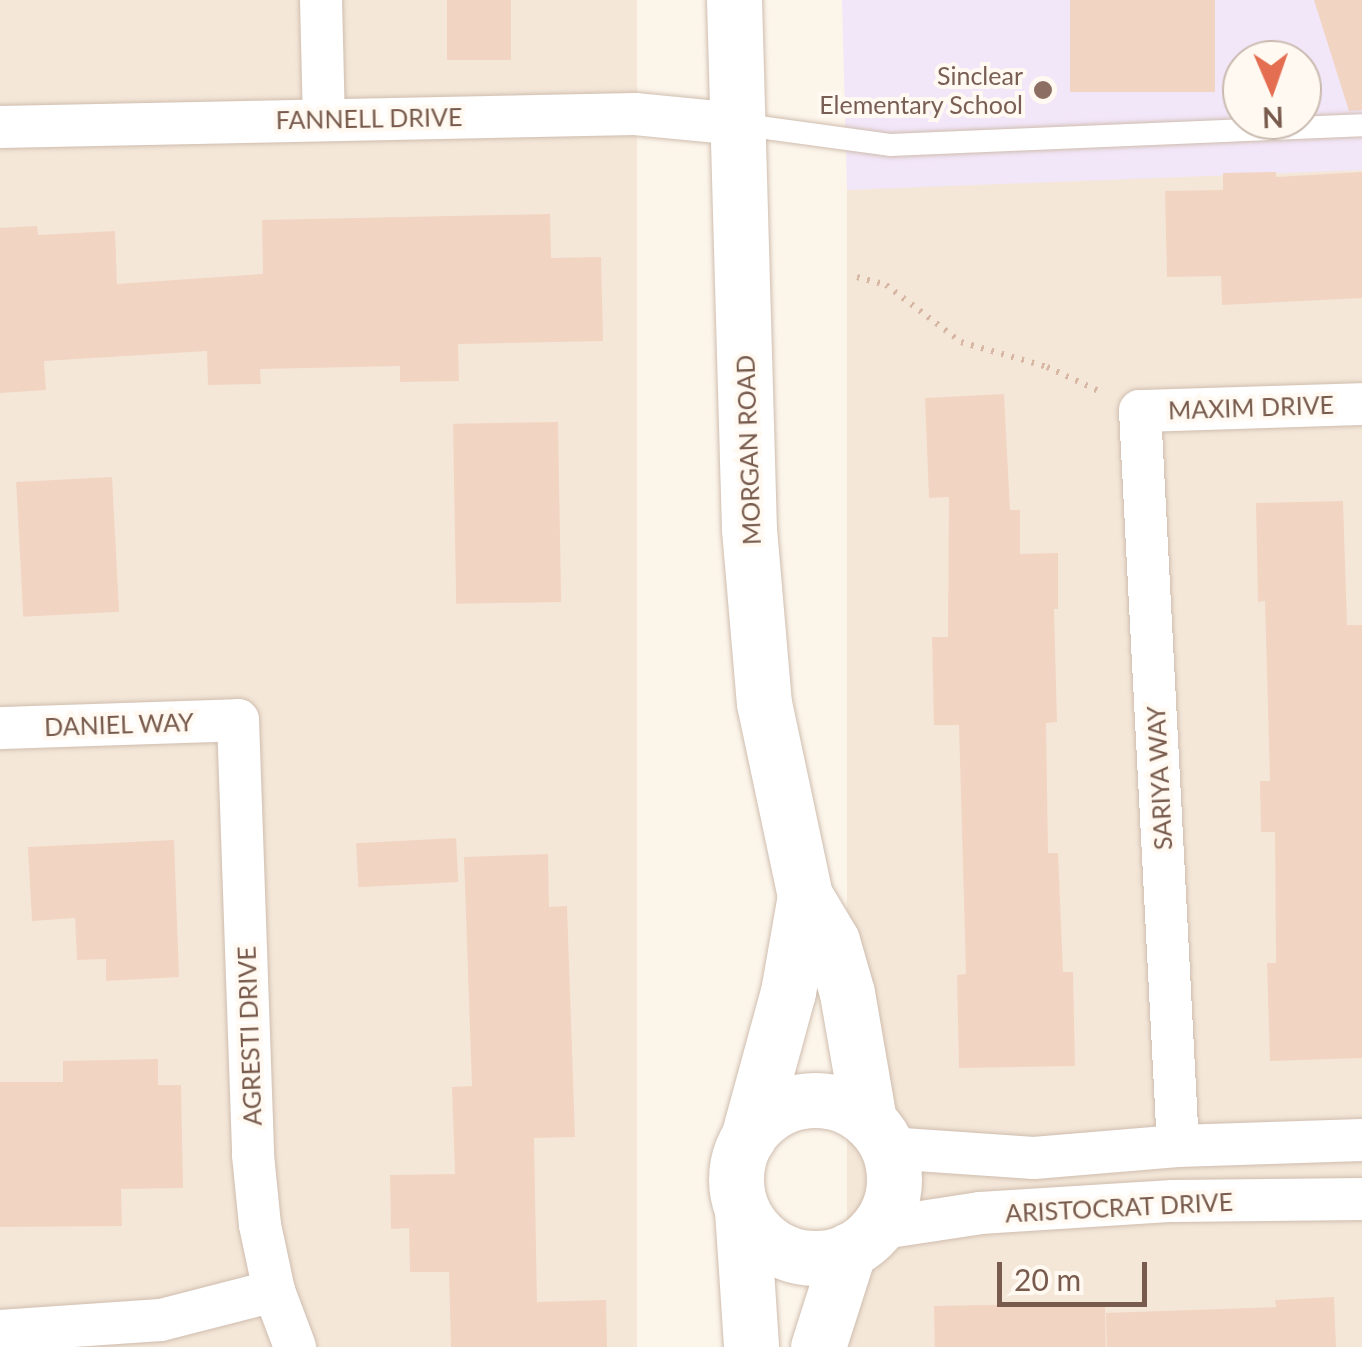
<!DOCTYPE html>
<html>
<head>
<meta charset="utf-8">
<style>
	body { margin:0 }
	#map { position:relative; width:1362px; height:1347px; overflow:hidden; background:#fcf5ea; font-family:Lato,sans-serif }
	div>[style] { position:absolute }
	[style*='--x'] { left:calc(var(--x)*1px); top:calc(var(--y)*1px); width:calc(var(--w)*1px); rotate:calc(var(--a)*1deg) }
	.residential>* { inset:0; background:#f4e7d8; transform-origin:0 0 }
	.education>* { inset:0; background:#f2e6f9 }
	.building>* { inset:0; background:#f2d4c2; transform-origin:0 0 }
	.path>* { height:6px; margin-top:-3px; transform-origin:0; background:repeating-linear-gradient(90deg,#d7b7a4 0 2.5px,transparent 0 10.5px) }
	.roads { filter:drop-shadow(0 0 2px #cfbdaf) drop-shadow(0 0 2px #cfbdaf) }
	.lane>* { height:22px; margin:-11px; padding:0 11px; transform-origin:11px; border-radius:11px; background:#fff }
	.street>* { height:42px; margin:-21px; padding:0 21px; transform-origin:21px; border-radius:21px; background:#fff }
	.secondary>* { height:55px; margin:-27.5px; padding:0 27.5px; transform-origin:27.5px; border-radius:27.5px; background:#fff }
	.secondary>.ring { margin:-27.5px; padding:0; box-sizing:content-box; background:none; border:55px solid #fff; border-radius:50% }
	.dots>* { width:28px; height:28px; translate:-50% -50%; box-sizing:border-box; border:5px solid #fff9f1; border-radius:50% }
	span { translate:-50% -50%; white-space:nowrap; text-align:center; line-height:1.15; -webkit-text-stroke:8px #fff9f1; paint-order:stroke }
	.education-label { font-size:25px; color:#785e54 }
	.right { translate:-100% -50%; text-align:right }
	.street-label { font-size:25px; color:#785b4d }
	.north { position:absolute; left:1222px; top:40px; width:100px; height:100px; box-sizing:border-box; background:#fff9f1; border:2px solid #c9baaf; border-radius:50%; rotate:178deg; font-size:28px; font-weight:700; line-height:40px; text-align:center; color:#785b4d }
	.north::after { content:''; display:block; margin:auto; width:35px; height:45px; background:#e46e51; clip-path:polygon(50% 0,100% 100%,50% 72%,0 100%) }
	.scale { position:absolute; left:997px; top:1262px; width:150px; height:45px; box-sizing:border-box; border:5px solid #785b4d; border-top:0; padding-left:12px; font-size:30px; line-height:35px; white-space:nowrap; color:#785b4d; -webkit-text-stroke:8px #fff9f1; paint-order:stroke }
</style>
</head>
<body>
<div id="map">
	<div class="residential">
		<div style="left:0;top:0;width:637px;height:1347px"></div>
		<div style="left:1362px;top:170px;width:1177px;height:515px;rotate:90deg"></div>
	</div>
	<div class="education">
		<div style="clip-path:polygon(evenodd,842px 0,1362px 0,1362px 170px,847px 190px,842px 0,1242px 60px,1302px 60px,1302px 120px,1242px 120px,1242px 60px)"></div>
	</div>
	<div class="building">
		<div style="left:447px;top:0;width:64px;height:60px"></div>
		<div style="left:1070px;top:0;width:145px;height:92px"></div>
		<div style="clip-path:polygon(1314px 0,1362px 0,1362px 110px,1349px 111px)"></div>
		<div style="clip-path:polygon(1276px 172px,1276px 177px,1362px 172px,1362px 298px,1222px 305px,1221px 276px,1167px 277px,1165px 191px,1223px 190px,1223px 173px)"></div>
		<div style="clip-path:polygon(550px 214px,551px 258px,601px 257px,603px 341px,458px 344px,459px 381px,400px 382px,400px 366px,260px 369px,261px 384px,208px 385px,207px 351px,44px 361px,46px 390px,0 393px,0 228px,37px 226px,38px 235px,115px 231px,117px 284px,263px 274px,262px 220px)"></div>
		<div style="clip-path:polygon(1004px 394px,1010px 510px,1020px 510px,1020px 554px,1058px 553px,1058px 609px,1054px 609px,1057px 722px,1046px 723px,1048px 853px,1058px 853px,1063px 972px,1073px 972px,1075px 1066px,959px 1068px,957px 975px,966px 974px,959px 725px,934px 725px,932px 637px,948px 637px,949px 497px,929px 498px,925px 398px)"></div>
		<div style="left:558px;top:422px;width:180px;height:105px;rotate:89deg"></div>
		<div style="left:112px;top:477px;width:135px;height:96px;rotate:87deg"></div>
		<div style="clip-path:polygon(1343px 501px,1347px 625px,1362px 625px,1362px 1058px,1270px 1061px,1267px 963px,1276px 963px,1275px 832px,1261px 832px,1260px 781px,1270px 781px,1265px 601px,1258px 602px,1256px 503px)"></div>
		<div style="left:456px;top:838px;width:44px;height:100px;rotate:87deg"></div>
		<div style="clip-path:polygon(174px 840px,179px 977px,106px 981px,106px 959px,77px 960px,75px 918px,32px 921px,28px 847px)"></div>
		<div style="clip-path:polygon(548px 854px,549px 907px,567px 906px,575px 1137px,534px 1138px,537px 1302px,606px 1300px,607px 1347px,451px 1347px,449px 1272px,410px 1272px,409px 1228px,391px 1229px,390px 1175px,455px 1174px,452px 1087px,472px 1086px,464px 857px)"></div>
		<div style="clip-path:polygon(158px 1059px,158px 1085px,181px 1085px,183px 1188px,121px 1189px,122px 1226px,0 1227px,0 1082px,63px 1082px,63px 1061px)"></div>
		<div style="clip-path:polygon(1334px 1297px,1336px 1347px,1107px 1347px,1106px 1313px,1276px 1307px,1275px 1300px)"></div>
		<div style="left:1105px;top:1303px;width:44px;height:171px;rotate:89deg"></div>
	</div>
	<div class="path">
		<div style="--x:857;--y:277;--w:30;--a:15"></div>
		<div style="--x:886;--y:285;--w:94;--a:37.2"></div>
		<div style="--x:961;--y:342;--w:90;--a:16.2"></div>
		<div style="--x:1047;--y:367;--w:60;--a:24.8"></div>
	</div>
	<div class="roads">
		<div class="lane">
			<div style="--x:737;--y:124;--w:154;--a:7.8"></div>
			<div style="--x:890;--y:145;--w:472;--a:-2.4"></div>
		</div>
		<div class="street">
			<div style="--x:321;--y:0;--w:119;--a:88.6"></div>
			<div style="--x:0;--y:127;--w:635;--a:-1.17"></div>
			<div style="--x:635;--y:114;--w:102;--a:5.6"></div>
			<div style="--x:0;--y:728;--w:238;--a:-1.9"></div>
			<div style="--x:238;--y:720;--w:435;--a:88"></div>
			<div style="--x:253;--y:1155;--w:70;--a:84.3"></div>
			<div style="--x:260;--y:1225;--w:67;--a:78"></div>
			<div style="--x:274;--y:1291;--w:60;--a:69.4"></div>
			<div style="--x:1178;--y:1146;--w:736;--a:-92.96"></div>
			<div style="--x:1140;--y:411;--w:222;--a:-1.8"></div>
			<div style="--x:888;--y:1148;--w:146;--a:3.9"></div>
			<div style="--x:1034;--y:1158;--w:144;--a:-4.8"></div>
			<div style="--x:1178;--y:1146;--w:184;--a:-1.9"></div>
			<div style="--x:876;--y:1229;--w:105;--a:-8.7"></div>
			<div style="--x:980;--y:1213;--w:193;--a:-3.6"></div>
			<div style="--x:1173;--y:1201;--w:189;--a:-0.6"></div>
			<div style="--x:0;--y:1331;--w:161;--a:-3.9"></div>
			<div style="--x:161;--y:1320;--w:117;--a:-14.4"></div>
		</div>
		<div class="secondary">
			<div style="--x:734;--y:0;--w:529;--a:88.38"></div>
			<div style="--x:749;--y:529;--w:175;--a:85.1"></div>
			<div style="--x:764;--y:703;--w:197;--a:78"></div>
			<div style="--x:805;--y:896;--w:52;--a:59"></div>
			<div style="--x:832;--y:941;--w:54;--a:73.9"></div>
			<div style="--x:847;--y:993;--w:130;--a:80.2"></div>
			<div class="ring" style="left:736px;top:1100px;width:103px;height:103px"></div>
			<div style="--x:748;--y:1138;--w:151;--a:-74.7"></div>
			<div style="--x:788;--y:992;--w:97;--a:-80"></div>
			<div style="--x:742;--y:1210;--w:137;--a:86.2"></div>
			<div style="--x:818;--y:1347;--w:102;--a:-72.3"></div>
		</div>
	</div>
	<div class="dots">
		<div style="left:1043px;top:90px;background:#8d6e63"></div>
	</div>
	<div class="education-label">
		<span class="right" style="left:1023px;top:90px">Sinclear<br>Elementary School</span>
	</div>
	<div class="street-label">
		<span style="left:369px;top:118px;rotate:-1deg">FANNELL DRIVE</span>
		<span style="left:1251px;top:407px;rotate:-2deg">MAXIM DRIVE</span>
		<span style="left:748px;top:450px;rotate:-92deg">MORGAN ROAD</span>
		<span style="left:119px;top:724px;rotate:-2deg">DANIEL WAY</span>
		<span style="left:1159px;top:778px;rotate:-93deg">SARIYA WAY</span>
		<span style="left:249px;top:1036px;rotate:-92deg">AGRESTI DRIVE</span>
		<span style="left:1119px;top:1207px;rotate:-3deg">ARISTOCRAT DRIVE</span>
	</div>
	<div class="north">N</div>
	<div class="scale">20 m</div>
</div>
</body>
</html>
